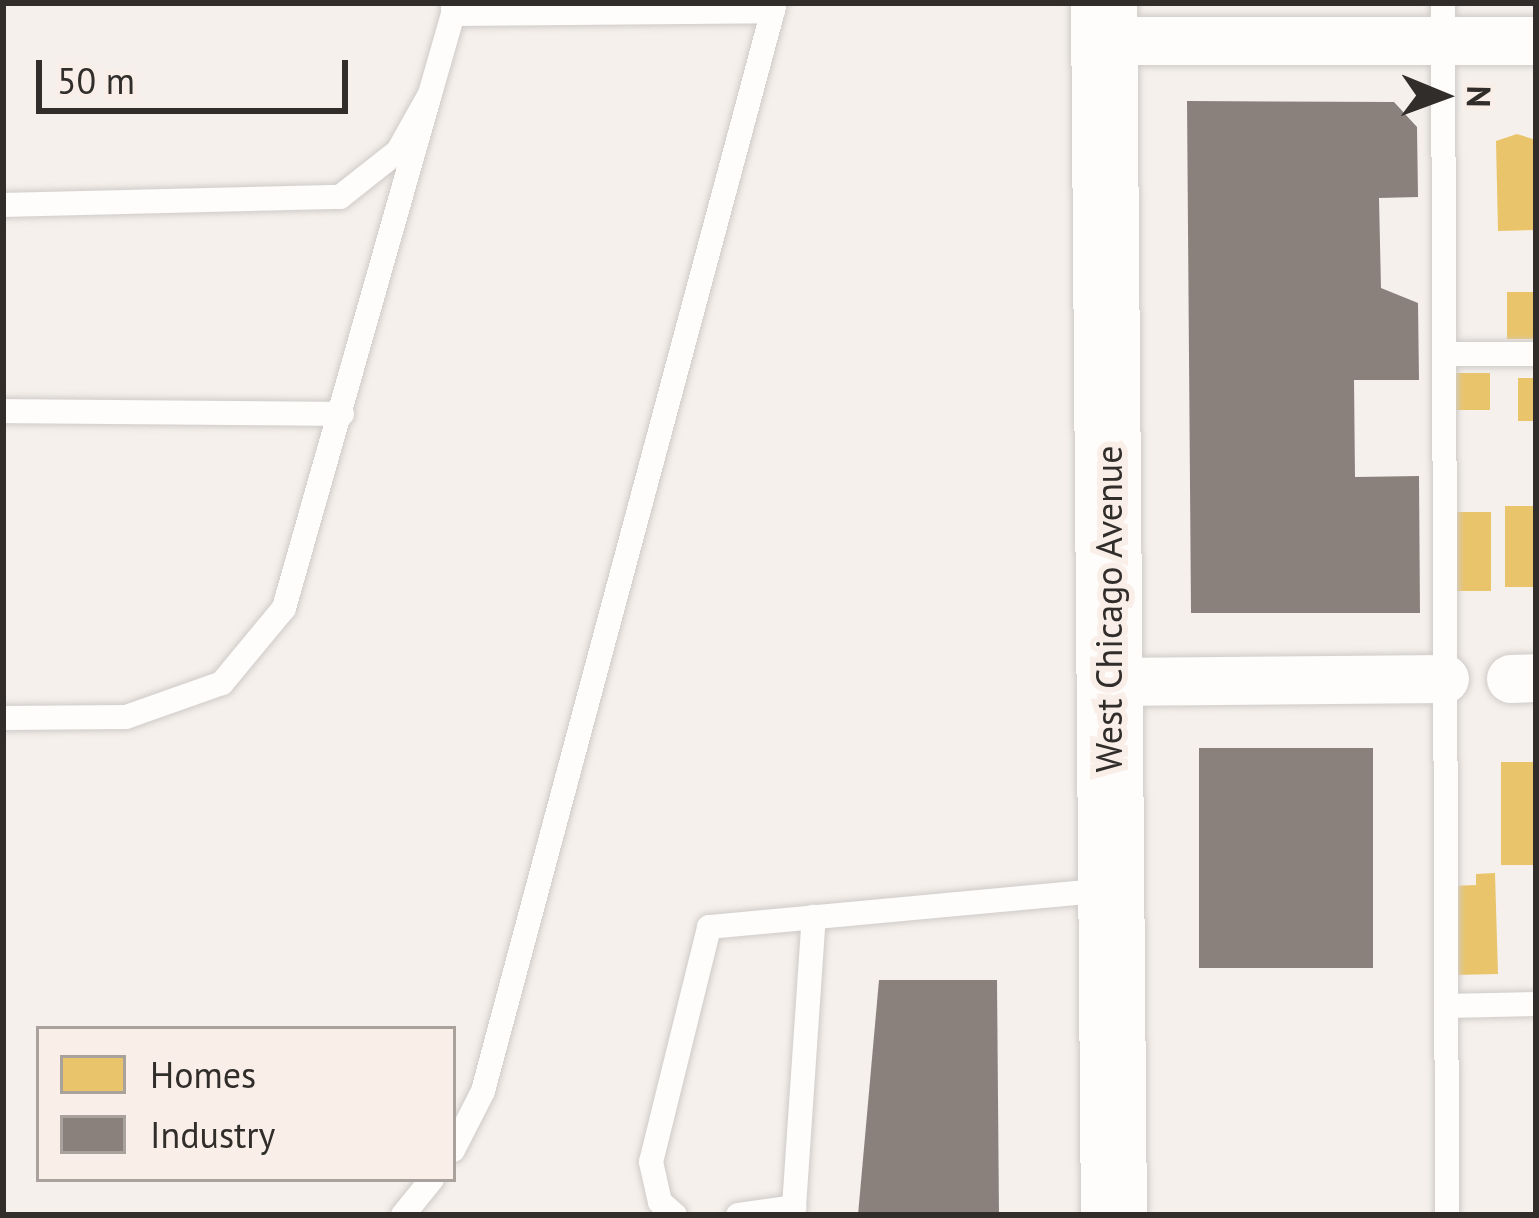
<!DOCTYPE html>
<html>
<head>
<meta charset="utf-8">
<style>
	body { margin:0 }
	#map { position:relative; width:1539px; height:1218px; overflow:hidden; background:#f5f0ec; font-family:"PT Sans",sans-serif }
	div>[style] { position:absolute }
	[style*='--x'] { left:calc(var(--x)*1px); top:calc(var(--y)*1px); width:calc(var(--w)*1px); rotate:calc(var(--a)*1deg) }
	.homes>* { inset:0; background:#e9c46a; transform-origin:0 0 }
	.industry>* { inset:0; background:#8a817c; transform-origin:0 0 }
	.roads { filter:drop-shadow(0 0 3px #cfcbc8) drop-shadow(0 0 3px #cfcbc8) }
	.service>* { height:24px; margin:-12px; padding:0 12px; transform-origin:12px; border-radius:12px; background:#fefdfc }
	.minor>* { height:48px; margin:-24px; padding:0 24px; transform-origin:24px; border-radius:24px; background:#fefdfc }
	.secondary>* { height:66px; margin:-33px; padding:0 33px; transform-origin:33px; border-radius:33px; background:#fefdfc }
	span { translate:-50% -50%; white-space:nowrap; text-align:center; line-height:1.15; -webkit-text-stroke:12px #f9efe8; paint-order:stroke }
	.street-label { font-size:36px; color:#312d2a }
	.frame { position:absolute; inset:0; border:6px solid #312d2a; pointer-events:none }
	.legend { position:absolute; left:36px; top:1026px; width:420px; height:156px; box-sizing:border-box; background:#f9efe8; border:3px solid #a9a19c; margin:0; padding:15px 21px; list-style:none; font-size:36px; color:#312d2a }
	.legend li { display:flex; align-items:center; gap:24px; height:60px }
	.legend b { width:60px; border:3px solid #a9a19c }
	.north { position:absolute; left:1383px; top:36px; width:120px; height:120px; -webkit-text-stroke:9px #f9efe8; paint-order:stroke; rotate:91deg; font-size:33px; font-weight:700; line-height:48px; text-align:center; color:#312d2a }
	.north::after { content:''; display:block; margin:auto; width:42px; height:54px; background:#312d2a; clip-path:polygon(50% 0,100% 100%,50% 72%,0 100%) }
	.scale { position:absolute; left:36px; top:60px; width:312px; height:54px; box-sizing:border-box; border:6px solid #312d2a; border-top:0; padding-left:15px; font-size:36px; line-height:42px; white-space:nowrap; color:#312d2a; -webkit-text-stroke:9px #f9efe8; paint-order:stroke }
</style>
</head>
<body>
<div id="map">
	<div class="homes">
		<div style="clip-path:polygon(1517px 134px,1536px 140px,1536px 230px,1498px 231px,1496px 141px)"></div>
		<div style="left:1507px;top:292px;width:29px;height:47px"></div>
		<div style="left:1490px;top:373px;width:37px;height:40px;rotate:90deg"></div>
		<div style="left:1518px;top:378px;width:18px;height:43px"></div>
		<div style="left:1536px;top:506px;width:81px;height:31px;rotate:90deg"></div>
		<div style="left:1491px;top:512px;width:79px;height:40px;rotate:90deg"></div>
		<div style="left:1536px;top:762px;width:103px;height:35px;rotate:90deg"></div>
		<div style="clip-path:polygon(1495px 873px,1498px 974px,1454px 975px,1452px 886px,1476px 885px,1476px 874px)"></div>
	</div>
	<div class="industry">
		<div style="clip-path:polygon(1187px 101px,1394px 102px,1417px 127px,1418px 197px,1379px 198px,1381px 288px,1418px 303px,1419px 380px,1354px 380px,1355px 477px,1419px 476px,1420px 613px,1191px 613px)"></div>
		<div style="left:1373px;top:748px;width:220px;height:174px;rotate:90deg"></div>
		<div style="clip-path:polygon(879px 980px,997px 980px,999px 1215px,858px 1215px)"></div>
	</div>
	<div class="roads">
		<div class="service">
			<div style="--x:453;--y:3;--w:11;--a:90"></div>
			<div style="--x:453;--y:14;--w:320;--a:-0.5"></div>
			<div style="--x:1443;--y:3;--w:1212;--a:89.81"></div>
			<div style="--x:3;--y:205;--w:337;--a:-1.4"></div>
			<div style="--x:340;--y:197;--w:74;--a:-38.4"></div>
			<div style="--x:398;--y:151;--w:65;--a:-60.7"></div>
			<div style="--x:430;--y:94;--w:83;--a:-74"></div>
			<div style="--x:1444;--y:354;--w:92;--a:0"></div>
			<div style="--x:3;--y:411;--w:339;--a:0.5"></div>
			<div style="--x:3;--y:718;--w:123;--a:-0.5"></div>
			<div style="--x:126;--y:717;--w:102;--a:-19.5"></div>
			<div style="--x:222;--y:683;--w:97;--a:-50.4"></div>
			<div style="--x:284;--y:608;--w:534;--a:-74.14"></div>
			<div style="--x:1446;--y:1006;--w:90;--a:-1.3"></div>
			<div style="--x:453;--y:1150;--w:66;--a:-63"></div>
			<div style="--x:483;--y:1091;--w:1127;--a:-74.98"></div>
			<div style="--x:403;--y:1215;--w:46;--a:-51.1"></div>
			<div style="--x:675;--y:1215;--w:20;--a:-139"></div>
			<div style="--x:660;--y:1202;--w:41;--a:-102.7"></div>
			<div style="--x:651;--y:1162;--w:242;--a:-76.1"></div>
			<div style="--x:709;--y:927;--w:402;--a:-5.3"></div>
			<div style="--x:738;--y:1215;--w:57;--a:-8.1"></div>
			<div style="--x:794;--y:1207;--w:291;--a:-86.1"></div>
		</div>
		<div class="minor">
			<div style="--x:1104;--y:41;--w:432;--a:0"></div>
			<div style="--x:1511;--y:679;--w:25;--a:-2"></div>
			<div style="--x:1109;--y:682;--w:336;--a:-0.5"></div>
		</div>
		<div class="secondary">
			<div style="--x:1104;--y:3;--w:1212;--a:89.53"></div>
		</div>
	</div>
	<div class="street-label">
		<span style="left:1109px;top:609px;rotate:-90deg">West Chicago Avenue</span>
	</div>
	<div class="frame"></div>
	<ul class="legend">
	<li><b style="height:33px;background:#e9c46a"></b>Homes</li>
	<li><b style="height:33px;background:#8a817c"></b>Industry</li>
	</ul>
	<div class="north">N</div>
	<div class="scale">50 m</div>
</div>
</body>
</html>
